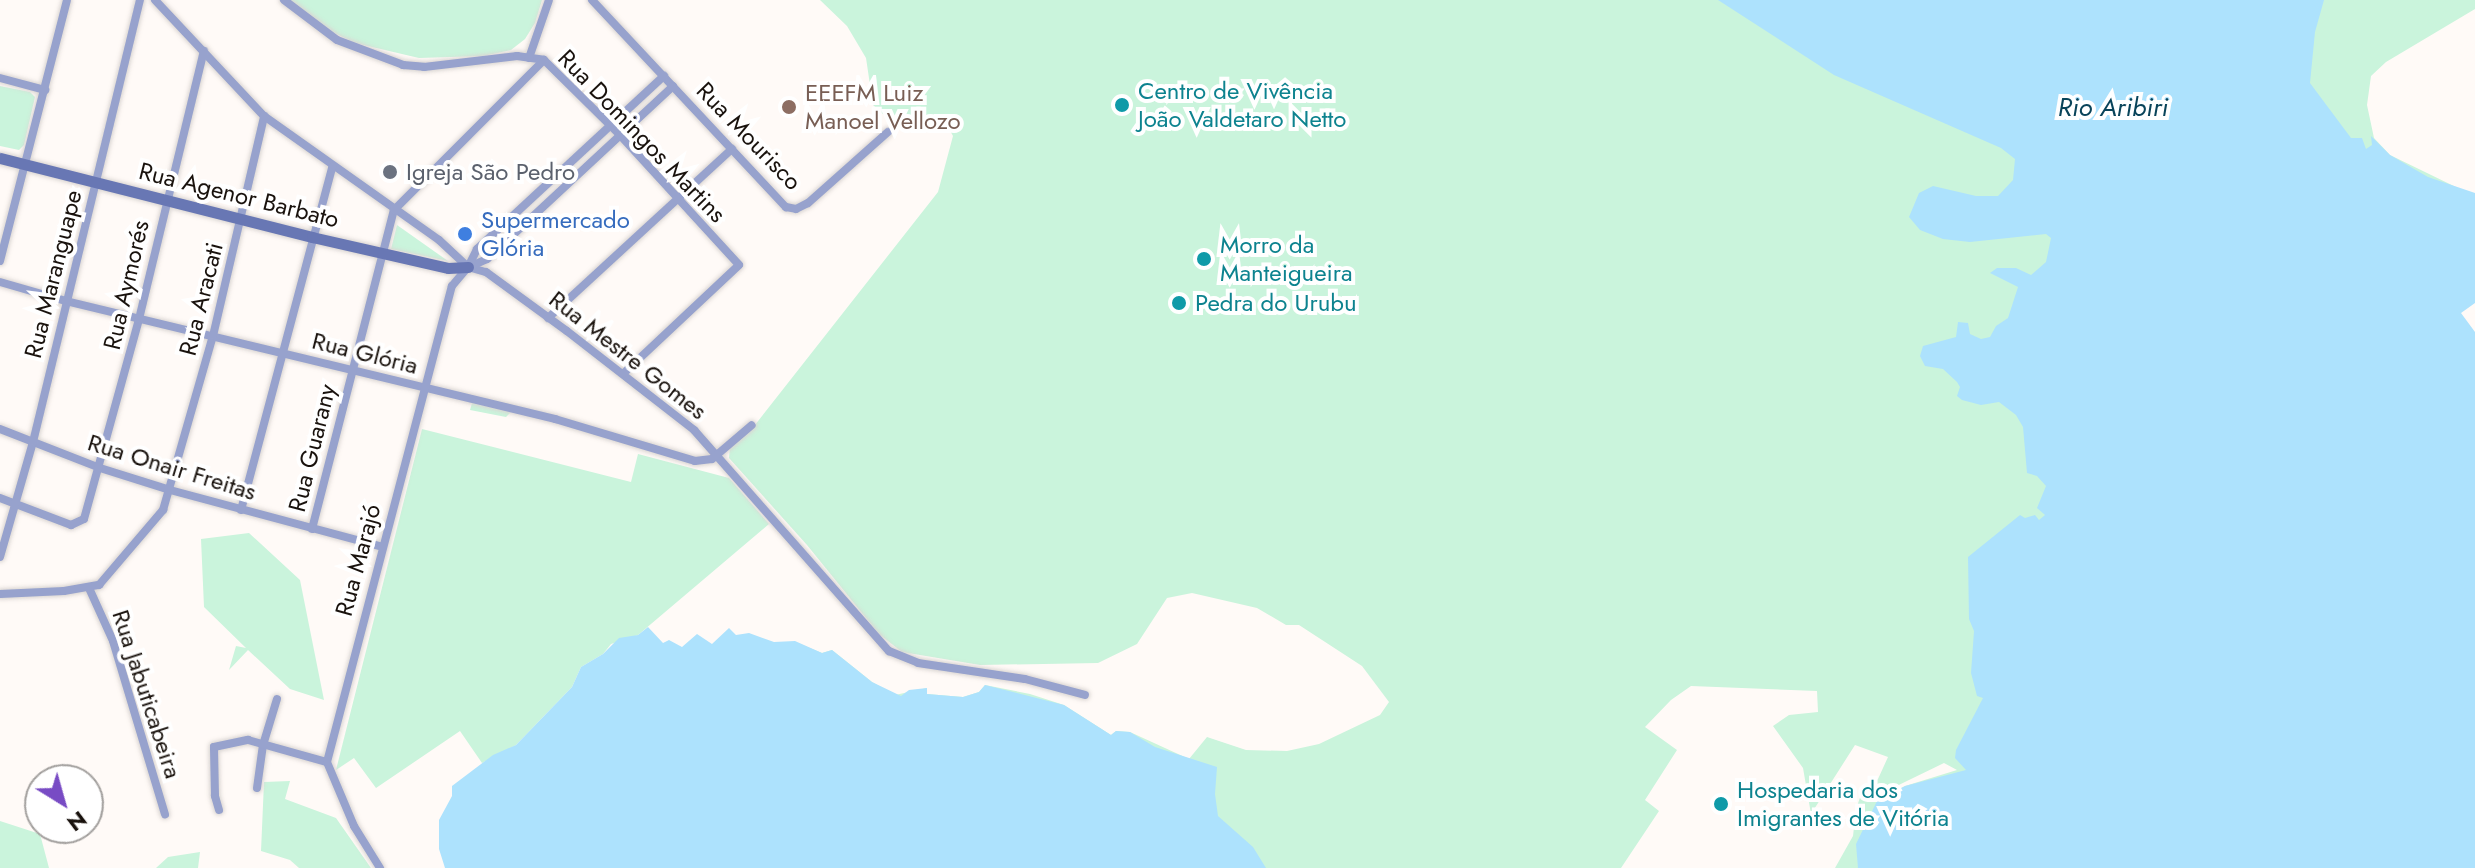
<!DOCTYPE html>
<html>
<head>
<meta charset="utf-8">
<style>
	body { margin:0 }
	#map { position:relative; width:2475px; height:868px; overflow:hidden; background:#fffaf7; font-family:Jost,sans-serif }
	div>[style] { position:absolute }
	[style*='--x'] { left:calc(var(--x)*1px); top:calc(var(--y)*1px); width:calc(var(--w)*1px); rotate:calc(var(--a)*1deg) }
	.green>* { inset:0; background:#caf4dc }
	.water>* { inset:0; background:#ade2fd }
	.roads { filter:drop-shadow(0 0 2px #dad5d2) drop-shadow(0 0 2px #dad5d2) }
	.street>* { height:8px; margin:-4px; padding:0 4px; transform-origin:4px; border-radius:4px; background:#97a2cd }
	.secondary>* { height:11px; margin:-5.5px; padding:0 5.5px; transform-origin:5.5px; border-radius:5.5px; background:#6877b4 }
	.dots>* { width:22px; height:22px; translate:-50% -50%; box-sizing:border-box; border:4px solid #fff; border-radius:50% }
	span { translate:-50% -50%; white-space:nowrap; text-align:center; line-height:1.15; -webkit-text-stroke:8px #fff; paint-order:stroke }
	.culture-label { font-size:24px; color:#0d838f }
	.left { translate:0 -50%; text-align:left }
	.education-label { font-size:24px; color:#785e54 }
	.street-label { font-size:24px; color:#19120d }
	.worship-label { font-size:24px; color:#5b616d }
	.shop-label { font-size:24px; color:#366cbe }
	.water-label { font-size:26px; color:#09445a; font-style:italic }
	.north { position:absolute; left:24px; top:764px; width:80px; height:80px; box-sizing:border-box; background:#fff; border:2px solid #a3a09e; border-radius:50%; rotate:143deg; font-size:22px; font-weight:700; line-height:32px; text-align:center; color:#19120d }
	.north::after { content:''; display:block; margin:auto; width:28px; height:36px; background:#784bc4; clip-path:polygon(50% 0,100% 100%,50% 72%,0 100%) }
</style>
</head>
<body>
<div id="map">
	<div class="green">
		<div style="clip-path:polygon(288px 0,542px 0,535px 23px,525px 39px,511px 50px,483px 56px,419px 58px,355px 43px,312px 22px)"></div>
		<div style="clip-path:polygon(evenodd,820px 0,2475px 0,2475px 9px,2386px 62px,2371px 76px,2367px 105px,2374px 138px,2390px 155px,2462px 190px,2375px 496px,1864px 868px,1835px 868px,1853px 836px,1856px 809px,1862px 792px,1878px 779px,1888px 757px,1855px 745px,1811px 814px,1803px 768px,1773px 726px,1789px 715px,1818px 712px,1817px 691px,1691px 686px,1671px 700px,1645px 727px,1677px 750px,1645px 800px,1659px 811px,1621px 868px,765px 868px,774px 642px,795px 642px,822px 653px,832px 650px,872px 682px,895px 695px,927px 688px,927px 694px,963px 697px,979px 692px,985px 685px,1030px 694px,1064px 705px,1111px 735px,1116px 731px,1130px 732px,1189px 759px,1207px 737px,1246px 750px,1287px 751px,1319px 744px,1380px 715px,1389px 702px,1362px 666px,1299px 625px,1286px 625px,1257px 608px,1192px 593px,1167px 598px,1137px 644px,1098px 663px,980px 665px,902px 652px,879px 634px,807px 545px,729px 458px,730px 446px,751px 430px,938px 192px,953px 136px,948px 127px,896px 126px,873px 105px,866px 58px,847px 26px,820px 0,1944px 763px,1957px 770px,1905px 786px,1878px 801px,1874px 797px,1944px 763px)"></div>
		<div style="clip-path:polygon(0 86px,30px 92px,35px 97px,24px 145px,19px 150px,0 146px)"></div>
		<div style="clip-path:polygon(397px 225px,448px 261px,391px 249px)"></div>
		<div style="clip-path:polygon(472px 403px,511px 412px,506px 417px,470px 410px)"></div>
		<div style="clip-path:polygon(422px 429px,631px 482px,638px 454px,729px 478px,769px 524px,638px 635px,611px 644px,603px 654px,581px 667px,572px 687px,516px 745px,482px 763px,460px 731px,376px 788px,354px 758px,336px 770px)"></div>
		<div style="clip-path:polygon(249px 533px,300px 580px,324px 700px,290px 689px,248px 650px,229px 670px,236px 646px,246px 648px,204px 607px,201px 539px)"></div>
		<div style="clip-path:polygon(290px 781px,285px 799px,336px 818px,371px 868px,299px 868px,290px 860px,261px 851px,264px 782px)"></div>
		<div style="clip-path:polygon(0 821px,40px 834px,49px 868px,0 868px)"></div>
		<div style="clip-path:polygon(200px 852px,198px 868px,156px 868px,168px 857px)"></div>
	</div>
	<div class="water">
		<div style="clip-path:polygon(1718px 0,2324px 0,2315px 32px,2310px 83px,2351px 138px,2362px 138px,2366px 149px,2372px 145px,2371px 136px,2390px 155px,2428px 177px,2475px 193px,2475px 303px,2461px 313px,2475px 332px,2475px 868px,1858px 868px,1856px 844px,1877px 801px,1905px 786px,1966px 770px,1955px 758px,1956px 750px,1983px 698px,1977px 696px,1971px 673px,1974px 631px,1969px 619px,1968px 557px,2020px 515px,2025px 518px,2035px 515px,2039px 520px,2045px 515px,2037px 508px,2046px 486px,2037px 476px,2027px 473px,2023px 427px,2016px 415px,1999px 402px,1981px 405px,1962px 400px,1957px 396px,1960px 387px,1957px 382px,1943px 369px,1925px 366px,1920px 356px,1923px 346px,1956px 337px,1958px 322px,1968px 323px,1970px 334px,1981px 339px,1990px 337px,1996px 326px,2008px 318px,2018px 287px,1990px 273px,1997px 268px,2016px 268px,2031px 275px,2046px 262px,2051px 238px,2046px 234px,1970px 242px,1943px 239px,1920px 230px,1909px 217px,1919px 193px,1933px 186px,1976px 196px,1998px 196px,2013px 180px,2015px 159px,2001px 148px,1834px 75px)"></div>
		<div style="clip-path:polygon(648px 627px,663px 643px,669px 640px,682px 647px,697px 634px,712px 644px,729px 628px,736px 635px,749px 633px,774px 642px,795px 641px,822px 653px,832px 650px,872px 682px,901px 696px,909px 690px,927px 688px,927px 694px,963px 697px,979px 692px,985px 685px,1064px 705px,1111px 735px,1116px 731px,1130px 732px,1155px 747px,1217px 767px,1215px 794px,1218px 816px,1253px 847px,1266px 868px,445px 868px,439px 849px,439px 820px,452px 796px,452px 786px,493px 755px,516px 745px,572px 687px,581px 667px,603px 654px,619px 638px,638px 635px)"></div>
	</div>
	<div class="roads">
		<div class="street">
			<div style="--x:155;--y:0;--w:159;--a:46.8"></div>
			<div style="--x:264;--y:116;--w:214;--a:35.3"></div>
			<div style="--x:439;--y:240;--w:40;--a:43"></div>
			<div style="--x:468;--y:267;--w:19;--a:16"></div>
			<div style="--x:486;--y:272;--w:100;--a:36.1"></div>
			<div style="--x:567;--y:331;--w:161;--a:37.9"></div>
			<div style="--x:694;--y:430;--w:295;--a:48.6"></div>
			<div style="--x:889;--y:651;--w:31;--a:22"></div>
			<div style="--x:918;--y:663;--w:108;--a:8.5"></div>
			<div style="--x:1025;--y:679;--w:62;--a:14.9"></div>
			<div style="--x:284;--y:0;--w:66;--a:37"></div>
			<div style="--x:337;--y:40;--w:71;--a:20.7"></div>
			<div style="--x:403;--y:65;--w:21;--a:5"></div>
			<div style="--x:424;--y:67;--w:94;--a:-6.7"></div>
			<div style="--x:517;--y:56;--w:27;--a:8"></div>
			<div style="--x:544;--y:60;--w:107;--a:44.6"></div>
			<div style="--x:620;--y:135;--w:176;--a:47.5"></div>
			<div style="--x:739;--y:265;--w:158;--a:136.8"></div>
			<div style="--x:592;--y:0;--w:284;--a:46.9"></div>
			<div style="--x:786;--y:207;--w:10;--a:11"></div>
			<div style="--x:796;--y:209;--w:13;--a:-27"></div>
			<div style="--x:808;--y:203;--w:107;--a:-41.6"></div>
			<div style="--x:529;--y:58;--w:61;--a:-71"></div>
			<div style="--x:0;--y:78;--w:47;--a:14.9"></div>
			<div style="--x:0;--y:261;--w:269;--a:-75.6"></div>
			<div style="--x:469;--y:267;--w:20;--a:-24"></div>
			<div style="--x:487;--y:259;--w:254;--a:-42.9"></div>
			<div style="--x:0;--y:282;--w:69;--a:16.1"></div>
			<div style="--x:66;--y:301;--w:503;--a:13.57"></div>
			<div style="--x:555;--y:419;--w:146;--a:16.7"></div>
			<div style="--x:695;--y:461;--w:17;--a:-7"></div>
			<div style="--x:712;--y:459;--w:52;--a:-40.4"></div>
			<div style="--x:548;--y:318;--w:250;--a:-42.6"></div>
			<div style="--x:0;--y:429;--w:107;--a:21.3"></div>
			<div style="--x:100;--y:468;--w:73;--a:17.4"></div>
			<div style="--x:170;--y:490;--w:220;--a:15"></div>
			<div style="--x:0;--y:498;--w:76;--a:20.8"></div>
			<div style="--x:71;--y:525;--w:14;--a:-25"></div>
			<div style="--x:84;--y:519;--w:207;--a:-74.6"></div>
			<div style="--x:139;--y:319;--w:276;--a:-76.4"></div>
			<div style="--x:241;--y:510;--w:355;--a:-75.1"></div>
			<div style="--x:312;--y:529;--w:329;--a:-75.6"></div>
			<div style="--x:394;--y:210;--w:212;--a:-45"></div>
			<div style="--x:0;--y:557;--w:120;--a:-74"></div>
			<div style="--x:33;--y:442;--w:455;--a:-76.4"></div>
			<div style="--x:89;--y:588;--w:58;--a:65.6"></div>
			<div style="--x:113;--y:641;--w:181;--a:73.3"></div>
			<div style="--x:0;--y:594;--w:64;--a:-2.7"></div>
			<div style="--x:64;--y:591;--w:36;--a:-10"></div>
			<div style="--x:99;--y:585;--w:99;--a:-49.5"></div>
			<div style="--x:163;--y:510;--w:181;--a:-74"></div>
			<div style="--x:213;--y:336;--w:226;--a:-76.9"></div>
			<div style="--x:257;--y:788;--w:43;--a:-82.1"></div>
			<div style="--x:263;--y:745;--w:48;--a:-73.1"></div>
			<div style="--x:219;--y:810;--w:15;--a:-106"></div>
			<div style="--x:215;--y:796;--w:49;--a:-91.2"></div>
			<div style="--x:214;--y:747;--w:35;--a:-12"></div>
			<div style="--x:248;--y:740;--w:82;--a:15.6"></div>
			<div style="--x:380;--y:868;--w:49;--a:-121.8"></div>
			<div style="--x:354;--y:826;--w:69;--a:-112.9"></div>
			<div style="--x:327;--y:762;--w:492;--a:-75.3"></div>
			<div style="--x:452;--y:286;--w:25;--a:-50"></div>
			<div style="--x:468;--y:267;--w:20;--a:-63"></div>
			<div style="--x:477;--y:249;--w:255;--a:-42.8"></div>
		</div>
		<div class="secondary">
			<div style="--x:0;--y:158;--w:322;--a:14.2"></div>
			<div style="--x:312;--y:237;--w:139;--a:12.8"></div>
			<div style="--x:448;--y:268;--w:20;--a:-3"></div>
		</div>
	</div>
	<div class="dots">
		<div style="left:1122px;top:105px;background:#0f9aa8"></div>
		<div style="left:789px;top:107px;background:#8d6e63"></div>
		<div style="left:390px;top:172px;background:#6b7280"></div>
		<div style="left:465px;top:234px;background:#3f7fe0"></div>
		<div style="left:1204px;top:259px;background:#0f9aa8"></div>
		<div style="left:1179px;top:303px;background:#0f9aa8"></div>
		<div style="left:1721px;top:804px;background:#0f9aa8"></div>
	</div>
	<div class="culture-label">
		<span class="left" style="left:1138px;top:105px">Centro de Vivência<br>João Valdetaro Netto</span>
		<span class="left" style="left:1220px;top:259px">Morro da<br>Manteigueira</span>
		<span class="left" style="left:1195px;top:303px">Pedra do Urubu</span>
		<span class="left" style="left:1737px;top:804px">Hospedaria dos<br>Imigrantes de Vitória</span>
	</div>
	<div class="education-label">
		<span class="left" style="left:805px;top:107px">EEEFM Luiz<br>Manoel Vellozo</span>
	</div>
	<div class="street-label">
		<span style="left:642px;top:136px;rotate:46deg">Rua Domingos Martins</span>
		<span style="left:749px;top:136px;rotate:46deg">Rua Mourisco</span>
		<span style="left:239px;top:195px;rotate:14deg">Rua Agenor Barbato</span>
		<span style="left:53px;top:274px;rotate:-76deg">Rua Maranguape</span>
		<span style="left:126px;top:285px;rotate:-77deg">Rua Aymorés</span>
		<span style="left:201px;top:299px;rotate:-76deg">Rua Aracati</span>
		<span style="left:365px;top:353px;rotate:14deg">Rua Glória</span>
		<span style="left:628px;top:355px;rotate:38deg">Rua Mestre Gomes</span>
		<span style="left:312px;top:448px;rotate:-76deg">Rua Guarany</span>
		<span style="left:172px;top:467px;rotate:17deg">Rua Onair Freitas</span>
		<span style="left:358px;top:560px;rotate:-75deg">Rua Marajó</span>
		<span style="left:147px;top:694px;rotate:72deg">Rua Jabuticabeira</span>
	</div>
	<div class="worship-label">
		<span class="left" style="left:406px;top:172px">Igreja São Pedro</span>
	</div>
	<div class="shop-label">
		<span class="left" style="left:481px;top:234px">Supermercado<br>Glória</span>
	</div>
	<div class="water-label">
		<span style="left:2113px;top:108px">Rio Aribiri</span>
	</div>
	<div class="north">N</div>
</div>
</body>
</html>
